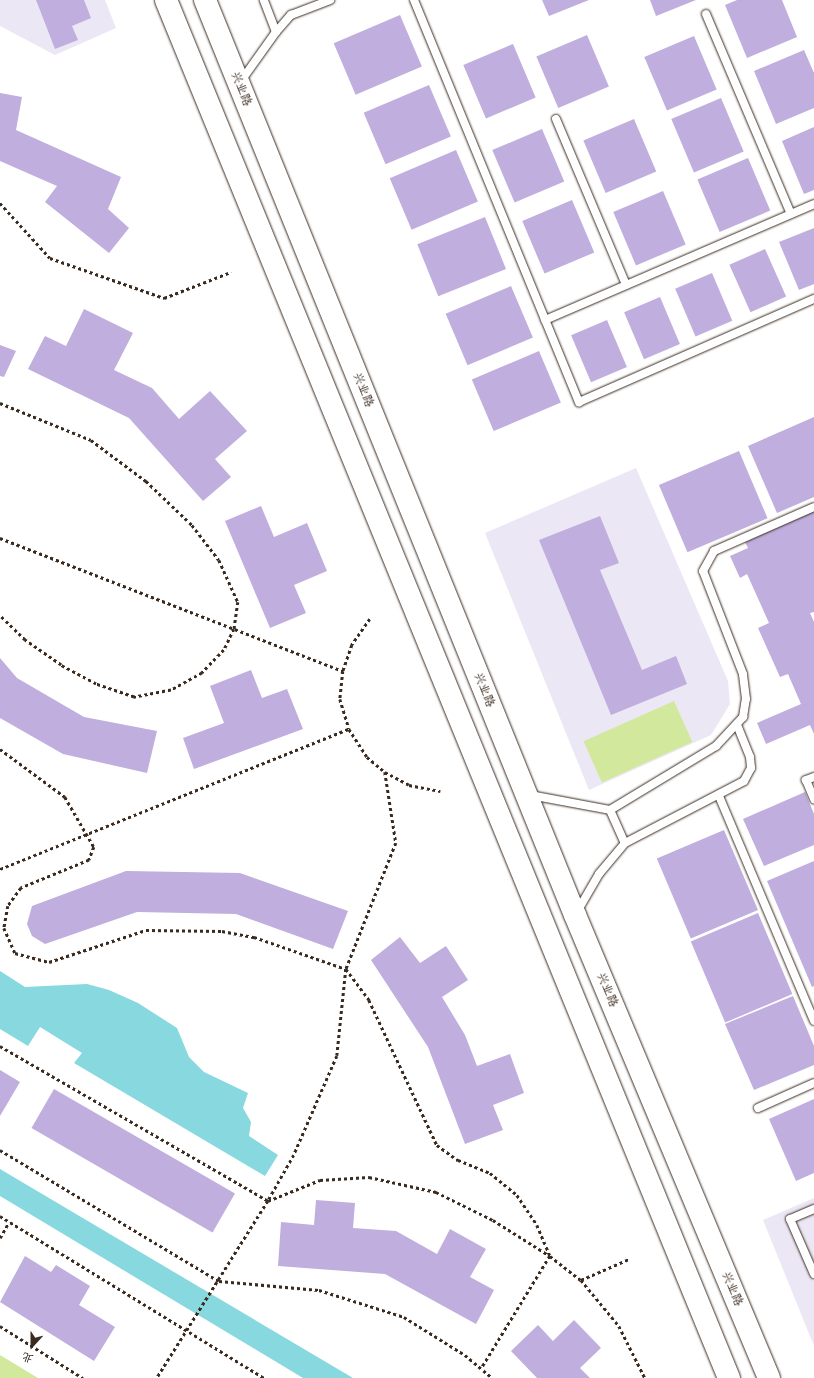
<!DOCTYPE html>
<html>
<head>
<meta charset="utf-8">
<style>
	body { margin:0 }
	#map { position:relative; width:814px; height:1378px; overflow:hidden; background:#fff; font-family:"Shantell Sans","LXGW WenKai TC",sans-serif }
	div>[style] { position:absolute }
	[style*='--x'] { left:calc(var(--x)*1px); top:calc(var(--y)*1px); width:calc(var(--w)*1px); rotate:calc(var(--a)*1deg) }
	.built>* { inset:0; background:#ece7f5 }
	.green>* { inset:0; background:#d2e89d; transform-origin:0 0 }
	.water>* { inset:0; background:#87d8df }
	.building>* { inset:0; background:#bfaede; transform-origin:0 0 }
	.path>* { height:2.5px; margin-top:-1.25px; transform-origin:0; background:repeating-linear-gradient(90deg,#3b2a1e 0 3px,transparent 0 6px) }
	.roads { filter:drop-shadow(0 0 1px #3b2a1e) drop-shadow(0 0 1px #3b2a1e) }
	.lane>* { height:8px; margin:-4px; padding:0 4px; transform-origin:4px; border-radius:4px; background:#fff }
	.secondary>* { height:22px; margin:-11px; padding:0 11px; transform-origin:11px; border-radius:11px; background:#fff }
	span { translate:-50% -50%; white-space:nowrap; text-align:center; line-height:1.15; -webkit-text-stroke:3.5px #fff; paint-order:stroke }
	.street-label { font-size:12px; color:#3b2a1e }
	.north { position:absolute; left:12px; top:1326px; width:40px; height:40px; -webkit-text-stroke:3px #fff; paint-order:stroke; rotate:201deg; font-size:11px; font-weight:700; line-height:16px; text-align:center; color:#3b2a1e }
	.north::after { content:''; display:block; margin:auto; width:14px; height:18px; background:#3b2a1e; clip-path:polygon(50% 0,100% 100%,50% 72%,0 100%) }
</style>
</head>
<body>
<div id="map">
	<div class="built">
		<div style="clip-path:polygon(0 0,105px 0,116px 28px,55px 55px,0 26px)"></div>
		<div style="clip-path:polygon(636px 468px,728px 681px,730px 704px,711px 735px,589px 790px,485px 533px)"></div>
		<div style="clip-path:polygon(814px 1198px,814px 1346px,763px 1220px)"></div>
	</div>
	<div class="green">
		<div style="left:674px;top:701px;width:45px;height:99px;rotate:66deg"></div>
		<div style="clip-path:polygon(0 1355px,38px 1378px,0 1378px)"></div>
	</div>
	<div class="water">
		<div style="clip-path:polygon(0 971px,25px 987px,87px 984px,109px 990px,138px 1003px,177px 1028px,189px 1057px,204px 1072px,248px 1093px,243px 1108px,251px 1122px,249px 1136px,278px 1155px,265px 1176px,74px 1063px,82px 1053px,40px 1027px,28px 1046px,0 1029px)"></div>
		<div style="clip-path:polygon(0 1169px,353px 1378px,303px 1378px,0 1196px)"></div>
	</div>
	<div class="building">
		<div style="clip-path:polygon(36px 0,84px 0,91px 18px,72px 26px,78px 40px,55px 49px)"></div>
		<div style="clip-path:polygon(542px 0,589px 0,549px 16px)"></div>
		<div style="clip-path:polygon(650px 0,696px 0,656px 16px)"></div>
		<div style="clip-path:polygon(737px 0,782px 0,797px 37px,747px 58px,725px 5px)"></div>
		<div style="left:400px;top:15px;width:56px;height:72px;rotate:67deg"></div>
		<div style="left:587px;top:35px;width:56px;height:55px;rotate:67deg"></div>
		<div style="left:694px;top:36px;width:58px;height:54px;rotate:67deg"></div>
		<div style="left:513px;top:44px;width:58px;height:54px;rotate:67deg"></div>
		<div style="clip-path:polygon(804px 50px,814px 73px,814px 108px,776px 124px,754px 71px)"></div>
		<div style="left:429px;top:85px;width:56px;height:71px;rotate:67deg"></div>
		<div style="clip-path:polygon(0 93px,22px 97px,16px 130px,121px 177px,108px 209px,129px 228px,109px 253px,45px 202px,57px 186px,0 161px)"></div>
		<div style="left:721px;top:98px;width:58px;height:54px;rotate:67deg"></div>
		<div style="left:634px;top:119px;width:57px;height:55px;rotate:67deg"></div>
		<div style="clip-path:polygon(814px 127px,814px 190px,804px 194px,782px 141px)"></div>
		<div style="left:542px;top:129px;width:57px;height:54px;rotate:67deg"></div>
		<div style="left:456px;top:150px;width:56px;height:72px;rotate:67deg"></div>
		<div style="left:748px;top:158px;width:57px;height:55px;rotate:67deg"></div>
		<div style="left:663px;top:191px;width:58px;height:54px;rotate:67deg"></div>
		<div style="left:572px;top:200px;width:57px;height:54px;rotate:67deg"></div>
		<div style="left:485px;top:217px;width:56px;height:73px;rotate:68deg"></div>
		<div style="clip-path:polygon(814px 228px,814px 284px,799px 290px,779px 242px)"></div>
		<div style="left:765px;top:249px;width:52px;height:39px;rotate:66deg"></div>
		<div style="left:712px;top:273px;width:52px;height:40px;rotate:67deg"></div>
		<div style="left:511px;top:286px;width:56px;height:71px;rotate:67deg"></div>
		<div style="left:660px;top:297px;width:51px;height:39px;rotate:67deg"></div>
		<div style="clip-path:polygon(84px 309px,133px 333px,114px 370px,152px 388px,179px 419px,210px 391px,247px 431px,215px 459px,231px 477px,203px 501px,129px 418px,28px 369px,45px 336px,66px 346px)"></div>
		<div style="left:607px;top:320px;width:51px;height:39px;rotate:67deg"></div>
		<div style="clip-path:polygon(0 345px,16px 351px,4px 377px,0 376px)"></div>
		<div style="left:539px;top:351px;width:56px;height:73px;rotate:67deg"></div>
		<div style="clip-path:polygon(814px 417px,814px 497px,777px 513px,748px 446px)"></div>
		<div style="left:739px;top:451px;width:73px;height:87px;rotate:67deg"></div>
		<div style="clip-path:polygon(261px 506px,274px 537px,307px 523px,327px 571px,294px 585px,306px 613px,270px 628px,225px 521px)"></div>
		<div style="clip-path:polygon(814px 511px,814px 612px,810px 613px,814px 622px,814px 734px,810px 725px,766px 744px,757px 723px,801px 704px,788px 674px,780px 677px,758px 628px,769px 623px,747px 574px,740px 578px,730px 556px,748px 548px,745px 542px)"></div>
		<div style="clip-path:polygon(600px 516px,619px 563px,600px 570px,642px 670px,676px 656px,687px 684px,611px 715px,539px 540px)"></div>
		<div style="clip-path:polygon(0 658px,17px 678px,84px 717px,157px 731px,147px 773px,63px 754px,0 718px)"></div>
		<div style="clip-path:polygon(251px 670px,262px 698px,287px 689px,303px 729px,194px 769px,183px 738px,224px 723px,210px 686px)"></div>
		<div style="clip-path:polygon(805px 792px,814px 814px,814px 845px,764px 866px,743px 819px)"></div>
		<div style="left:724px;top:830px;width:87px;height:73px;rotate:67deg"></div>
		<div style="clip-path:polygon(814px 861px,814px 986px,812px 987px,767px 881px)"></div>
		<div style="clip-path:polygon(126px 871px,240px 873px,348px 911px,333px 949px,236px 914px,137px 912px,45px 944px,32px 936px,27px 924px,32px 906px)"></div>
		<div style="left:758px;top:913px;width:88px;height:73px;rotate:67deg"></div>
		<div style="clip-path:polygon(400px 937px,420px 963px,446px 946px,468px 980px,442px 997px,465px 1035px,477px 1066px,510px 1054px,524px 1093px,493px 1105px,503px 1130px,465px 1144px,428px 1047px,371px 960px)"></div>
		<div style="clip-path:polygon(793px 996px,814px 1046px,814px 1065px,754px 1090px,725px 1024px)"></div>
		<div style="clip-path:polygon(0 1070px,20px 1082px,0 1116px)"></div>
		<div style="left:54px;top:1089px;width:209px;height:45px;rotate:30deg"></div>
		<div style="clip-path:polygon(814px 1099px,814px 1173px,796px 1181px,769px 1119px)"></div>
		<div style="clip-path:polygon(316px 1200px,355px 1203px,353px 1228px,396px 1231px,437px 1254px,450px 1229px,486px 1249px,470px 1277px,494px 1290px,476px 1324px,385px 1274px,278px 1266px,281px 1222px,314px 1225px)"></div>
		<div style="clip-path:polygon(25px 1256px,51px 1272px,56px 1265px,90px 1286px,79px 1305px,115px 1327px,94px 1361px,0 1302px)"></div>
		<div style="clip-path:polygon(574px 1320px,601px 1348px,580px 1368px,590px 1378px,537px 1378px,511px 1351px,538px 1325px,553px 1341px)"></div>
	</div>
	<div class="path">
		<div style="--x:0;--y:203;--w:74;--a:47.7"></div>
		<div style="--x:50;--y:258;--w:121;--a:19.3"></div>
		<div style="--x:164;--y:298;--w:72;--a:-21.2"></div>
		<div style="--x:0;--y:403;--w:98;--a:22.1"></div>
		<div style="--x:91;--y:440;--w:69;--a:36.7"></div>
		<div style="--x:146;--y:481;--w:64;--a:43.7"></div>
		<div style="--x:192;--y:525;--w:44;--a:52.4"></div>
		<div style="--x:219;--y:560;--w:46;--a:65.7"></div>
		<div style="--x:238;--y:602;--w:27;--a:98"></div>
		<div style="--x:234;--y:629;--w:23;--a:115"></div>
		<div style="--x:224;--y:650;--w:32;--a:134"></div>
		<div style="--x:202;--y:673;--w:35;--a:151"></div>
		<div style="--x:171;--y:690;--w:38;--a:169"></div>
		<div style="--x:134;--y:697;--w:40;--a:-161.1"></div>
		<div style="--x:96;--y:684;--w:40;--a:-152"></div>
		<div style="--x:61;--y:665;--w:44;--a:-145.2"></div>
		<div style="--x:25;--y:640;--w:35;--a:-136"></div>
		<div style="--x:0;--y:538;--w:368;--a:21.2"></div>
		<div style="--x:370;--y:619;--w:32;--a:125"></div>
		<div style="--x:352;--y:645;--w:28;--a:109"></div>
		<div style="--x:343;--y:671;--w:28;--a:96"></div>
		<div style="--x:340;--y:699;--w:31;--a:73"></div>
		<div style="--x:349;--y:729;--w:33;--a:57"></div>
		<div style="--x:367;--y:757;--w:23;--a:40"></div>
		<div style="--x:385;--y:772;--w:27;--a:28"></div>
		<div style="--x:409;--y:785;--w:32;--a:11"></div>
		<div style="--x:0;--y:749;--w:81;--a:36.4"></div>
		<div style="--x:65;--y:797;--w:58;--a:59.9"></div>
		<div style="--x:94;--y:847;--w:14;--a:111"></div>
		<div style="--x:89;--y:860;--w:74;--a:157.6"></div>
		<div style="--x:21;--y:888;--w:22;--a:126"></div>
		<div style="--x:8;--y:906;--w:22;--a:100"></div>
		<div style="--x:4;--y:928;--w:27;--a:66"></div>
		<div style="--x:15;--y:953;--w:35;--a:15"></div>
		<div style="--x:49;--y:962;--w:102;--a:-18.3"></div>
		<div style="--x:146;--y:930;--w:76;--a:0.8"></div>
		<div style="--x:222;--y:931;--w:33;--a:11"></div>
		<div style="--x:254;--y:937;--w:97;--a:19.2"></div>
		<div style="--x:346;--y:969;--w:87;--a:95.9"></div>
		<div style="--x:337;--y:1056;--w:108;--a:113.5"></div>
		<div style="--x:294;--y:1155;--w:53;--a:119.5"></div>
		<div style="--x:268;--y:1201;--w:56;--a:-22"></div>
		<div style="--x:320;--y:1180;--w:49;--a:-3.5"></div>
		<div style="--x:369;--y:1177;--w:69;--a:12.6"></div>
		<div style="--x:436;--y:1192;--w:64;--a:26.2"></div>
		<div style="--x:493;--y:1220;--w:67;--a:32.3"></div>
		<div style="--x:550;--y:1256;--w:132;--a:121.4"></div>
		<div style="--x:385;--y:772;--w:72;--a:81.2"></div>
		<div style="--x:396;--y:843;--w:136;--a:111.6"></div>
		<div style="--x:346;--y:969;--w:39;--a:53"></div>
		<div style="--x:369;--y:1000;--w:160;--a:64.9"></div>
		<div style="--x:437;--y:1145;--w:26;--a:36"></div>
		<div style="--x:458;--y:1160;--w:35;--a:22"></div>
		<div style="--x:490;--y:1173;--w:35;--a:39"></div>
		<div style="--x:517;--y:1195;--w:36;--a:56"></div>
		<div style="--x:537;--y:1225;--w:34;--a:67"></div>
		<div style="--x:550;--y:1256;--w:39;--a:38"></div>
		<div style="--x:581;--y:1280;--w:52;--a:-23.6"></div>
		<div style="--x:0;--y:869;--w:376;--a:-21.9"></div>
		<div style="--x:0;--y:1046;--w:310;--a:30"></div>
		<div style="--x:268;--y:1201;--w:209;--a:122.1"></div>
		<div style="--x:0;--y:1150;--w:255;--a:30.9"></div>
		<div style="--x:219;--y:1281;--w:100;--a:5.1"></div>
		<div style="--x:319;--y:1290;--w:89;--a:17.6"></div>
		<div style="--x:404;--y:1317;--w:72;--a:31.9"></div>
		<div style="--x:465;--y:1355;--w:35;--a:40"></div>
		<div style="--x:0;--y:1216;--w:310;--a:31.5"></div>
		<div style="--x:0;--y:1238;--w:18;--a:-61"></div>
		<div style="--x:581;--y:1280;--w:60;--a:50.4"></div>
		<div style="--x:619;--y:1326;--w:58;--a:63.4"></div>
		<div style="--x:0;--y:1326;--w:98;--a:32.1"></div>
	</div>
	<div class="roads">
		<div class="lane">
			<div style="--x:414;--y:0;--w:435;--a:67.7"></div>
			<div style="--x:579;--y:402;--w:257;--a:-23.7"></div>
			<div style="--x:706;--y:14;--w:217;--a:67"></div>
			<div style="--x:276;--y:32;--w:23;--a:-49"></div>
			<div style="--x:291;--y:15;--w:42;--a:-21"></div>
			<div style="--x:241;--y:81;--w:60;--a:-54.5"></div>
			<div style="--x:276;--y:32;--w:34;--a:-111"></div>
			<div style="--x:556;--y:119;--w:180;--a:67.1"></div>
			<div style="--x:545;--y:320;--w:293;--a:-23.3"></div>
			<div style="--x:814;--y:777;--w:9;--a:159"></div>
			<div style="--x:806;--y:780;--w:21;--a:67"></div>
			<div style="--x:530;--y:795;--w:81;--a:10.6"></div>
			<div style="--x:610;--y:810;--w:36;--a:66"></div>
			<div style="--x:625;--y:843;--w:40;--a:130"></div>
			<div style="--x:599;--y:874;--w:44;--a:120.1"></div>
			<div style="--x:719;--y:796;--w:244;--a:67.1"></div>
			<div style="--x:610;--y:810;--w:124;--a:-31.1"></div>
			<div style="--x:716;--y:746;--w:40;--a:-47"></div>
			<div style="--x:743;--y:717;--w:18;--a:-81"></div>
			<div style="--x:746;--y:699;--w:25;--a:-97"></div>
			<div style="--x:743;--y:674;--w:110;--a:-111.2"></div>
			<div style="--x:703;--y:571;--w:23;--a:-61"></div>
			<div style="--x:714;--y:551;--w:109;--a:-23.7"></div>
			<div style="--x:625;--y:843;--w:134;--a:-27.5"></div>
			<div style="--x:744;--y:781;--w:15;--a:-62"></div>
			<div style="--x:751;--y:768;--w:11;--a:-95"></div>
			<div style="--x:750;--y:757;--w:35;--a:-112"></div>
			<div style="--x:758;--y:1108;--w:61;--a:-24.1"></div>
			<div style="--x:814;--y:1209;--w:26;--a:157"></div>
			<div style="--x:790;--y:1219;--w:60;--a:66.4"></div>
		</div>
		<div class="secondary">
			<div style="--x:166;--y:0;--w:1489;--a:67.78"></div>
			<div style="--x:205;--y:0;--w:987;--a:67.98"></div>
			<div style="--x:575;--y:915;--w:502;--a:67.27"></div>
		</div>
	</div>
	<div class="street-label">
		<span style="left:241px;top:89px;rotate:68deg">兴业路</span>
		<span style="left:363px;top:390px;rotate:68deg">兴业路</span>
		<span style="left:484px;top:690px;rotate:68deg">兴业路</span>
		<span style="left:607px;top:990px;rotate:67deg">兴业路</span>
		<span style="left:732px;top:1289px;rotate:67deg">兴业路</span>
	</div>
	<div class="north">北</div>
</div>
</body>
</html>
